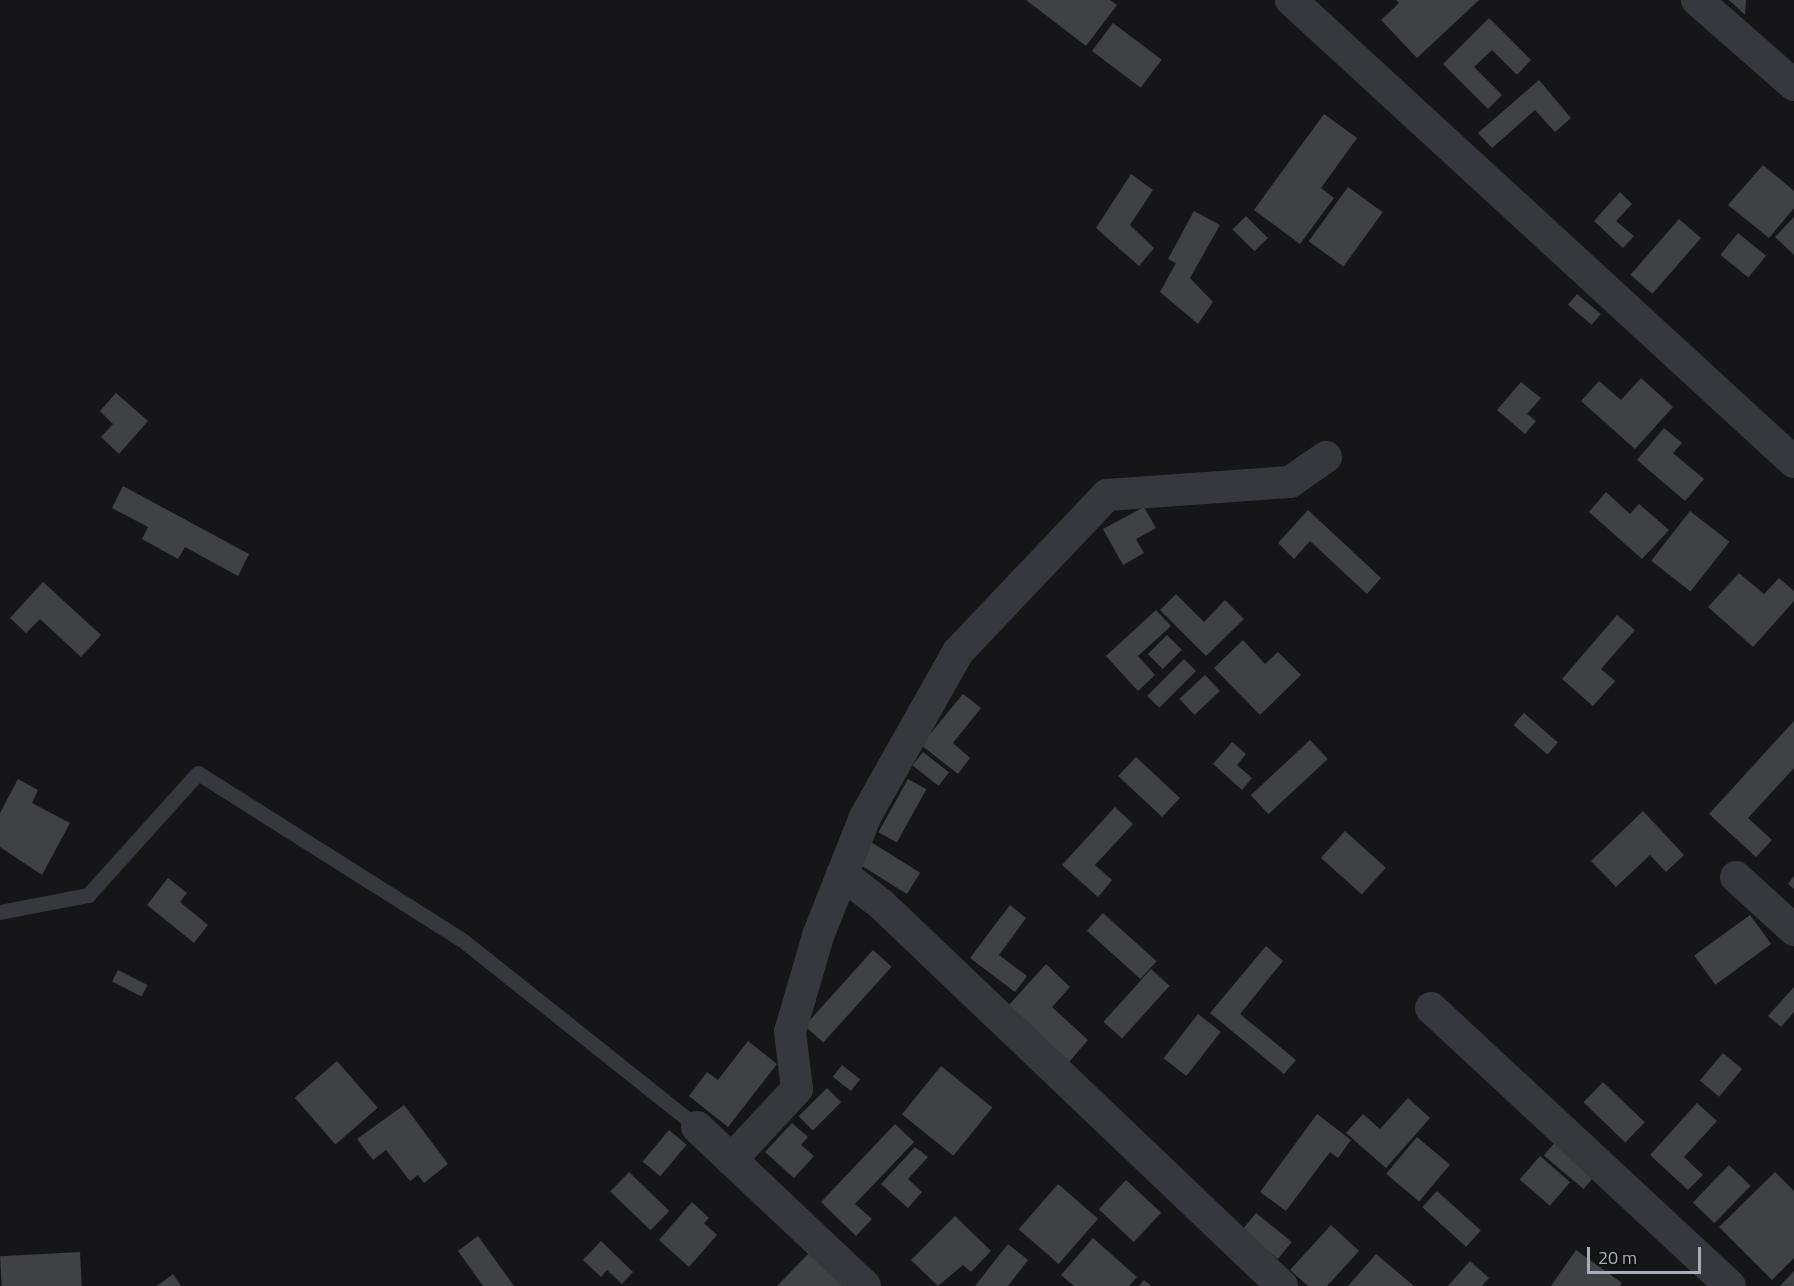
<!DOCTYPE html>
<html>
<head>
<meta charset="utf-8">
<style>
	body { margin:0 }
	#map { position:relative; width:1794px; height:1286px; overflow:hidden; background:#161618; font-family:"Titillium Web",sans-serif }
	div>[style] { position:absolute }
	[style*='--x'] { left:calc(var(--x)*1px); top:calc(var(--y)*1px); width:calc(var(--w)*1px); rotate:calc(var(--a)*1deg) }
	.building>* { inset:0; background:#404145; transform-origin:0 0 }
	.lane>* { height:15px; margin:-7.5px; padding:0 7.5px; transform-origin:7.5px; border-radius:7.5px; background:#37383d }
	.street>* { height:32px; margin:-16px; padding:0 16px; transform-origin:16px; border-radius:16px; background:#37383d }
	span { translate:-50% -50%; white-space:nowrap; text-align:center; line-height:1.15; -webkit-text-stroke:6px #111113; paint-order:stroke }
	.scale { position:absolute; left:1587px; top:1247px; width:114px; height:27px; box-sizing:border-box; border:3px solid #a8adb8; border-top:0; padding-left:8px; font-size:18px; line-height:21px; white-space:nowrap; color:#a8adb8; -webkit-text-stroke:4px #111113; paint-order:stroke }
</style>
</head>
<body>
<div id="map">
	<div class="building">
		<div style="clip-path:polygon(1026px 0,1110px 0,1117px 5px,1086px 46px)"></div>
		<div style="clip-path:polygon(1396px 0,1479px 0,1417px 58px,1381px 20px,1399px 3px)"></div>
		<div style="clip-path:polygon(1729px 0,1746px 0,1745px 15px)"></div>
		<div style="clip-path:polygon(1489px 18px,1531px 60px,1517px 75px,1492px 50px,1474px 67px,1502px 95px,1488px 109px,1443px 64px)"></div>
		<div style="left:1113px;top:23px;width:61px;height:35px;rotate:37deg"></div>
		<div style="clip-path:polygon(1539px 80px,1571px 118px,1555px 132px,1535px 110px,1492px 148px,1478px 133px)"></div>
		<div style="clip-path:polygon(1324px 114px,1357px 138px,1321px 188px,1334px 198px,1300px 244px,1254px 210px)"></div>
		<div style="clip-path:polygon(1763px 165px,1794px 191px,1794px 208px,1769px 238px,1728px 205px)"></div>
		<div style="clip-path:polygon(1131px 174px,1153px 190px,1130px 225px,1154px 248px,1139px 266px,1096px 228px)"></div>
		<div style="left:1348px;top:187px;width:43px;height:67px;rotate:36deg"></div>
		<div style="clip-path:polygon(1620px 192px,1632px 204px,1616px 221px,1634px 236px,1623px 248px,1594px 221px)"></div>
		<div style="clip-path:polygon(1194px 211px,1220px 225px,1190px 278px,1213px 302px,1198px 324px,1160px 292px,1176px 263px,1168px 259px)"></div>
		<div style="left:1246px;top:216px;width:31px;height:19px;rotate:45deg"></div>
		<div style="clip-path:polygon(1794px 217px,1794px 255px,1775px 237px)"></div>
		<div style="left:1679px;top:219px;width:29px;height:74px;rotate:41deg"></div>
		<div style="left:1738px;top:233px;width:36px;height:28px;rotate:39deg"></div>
		<div style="left:1577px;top:294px;width:31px;height:14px;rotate:40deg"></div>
		<div style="clip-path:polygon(1641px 378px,1673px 407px,1635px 449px,1581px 401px,1599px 381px,1621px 400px)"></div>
		<div style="clip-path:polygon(1521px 382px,1541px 398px,1527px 414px,1536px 421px,1525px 434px,1497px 410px)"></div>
		<div style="clip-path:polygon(116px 393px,148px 421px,119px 454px,101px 437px,113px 424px,100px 411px)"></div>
		<div style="clip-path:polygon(1664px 428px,1682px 443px,1673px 453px,1704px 479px,1685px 501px,1637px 460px)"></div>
		<div style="clip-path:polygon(123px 486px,249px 554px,238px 576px,185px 547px,178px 559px,142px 539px,148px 527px,112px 508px)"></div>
		<div style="clip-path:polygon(1606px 492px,1630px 514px,1639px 504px,1669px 530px,1642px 559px,1589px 512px)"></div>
		<div style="clip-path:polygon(1144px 507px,1156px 528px,1136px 539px,1144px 553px,1123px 565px,1103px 529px)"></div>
		<div style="clip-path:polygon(1308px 510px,1381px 578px,1367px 594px,1310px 541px,1294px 559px,1278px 543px)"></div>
		<div style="left:1690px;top:511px;width:50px;height:63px;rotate:38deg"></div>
		<div style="clip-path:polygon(1739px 573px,1764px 594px,1779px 578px,1794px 591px,1794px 601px,1753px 647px,1708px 607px)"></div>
		<div style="clip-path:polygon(43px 582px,101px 635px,81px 657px,40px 619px,26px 633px,10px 618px)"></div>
		<div style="clip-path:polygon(1176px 594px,1204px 622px,1225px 600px,1244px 619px,1206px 656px,1160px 610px)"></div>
		<div style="clip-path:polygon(1156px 610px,1171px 626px,1138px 656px,1155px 675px,1138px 691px,1106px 656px)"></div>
		<div style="clip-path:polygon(1617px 615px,1635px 630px,1601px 669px,1615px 681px,1593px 706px,1562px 679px)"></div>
		<div style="left:1167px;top:635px;width:21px;height:27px;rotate:45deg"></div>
		<div style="clip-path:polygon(1243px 640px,1265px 664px,1278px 652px,1301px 675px,1260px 715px,1214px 668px)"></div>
		<div style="left:1184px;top:659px;width:17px;height:52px;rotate:45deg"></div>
		<div style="left:1205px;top:675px;width:22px;height:35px;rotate:47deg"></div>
		<div style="clip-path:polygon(963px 694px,981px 708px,953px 743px,970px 758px,958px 774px,921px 745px)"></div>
		<div style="left:1524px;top:713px;width:45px;height:16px;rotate:41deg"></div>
		<div style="clip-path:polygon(1794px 721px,1794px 768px,1748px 818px,1772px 840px,1756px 857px,1709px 814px)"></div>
		<div style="left:1310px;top:740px;width:26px;height:81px;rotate:47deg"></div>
		<div style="clip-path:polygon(1232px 742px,1246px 754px,1237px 765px,1252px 778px,1242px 790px,1213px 764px)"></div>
		<div style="left:923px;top:752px;width:33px;height:17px;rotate:38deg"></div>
		<div style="left:1136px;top:757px;width:60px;height:26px;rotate:43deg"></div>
		<div style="clip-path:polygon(18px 779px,38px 790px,32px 803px,70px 823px,42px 875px,0 847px,0 813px)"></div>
		<div style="left:908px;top:779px;width:21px;height:61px;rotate:29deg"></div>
		<div style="clip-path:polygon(1115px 807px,1133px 824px,1095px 865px,1112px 880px,1098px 897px,1062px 865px)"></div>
		<div style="clip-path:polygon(1643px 811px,1684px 855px,1666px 872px,1650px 855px,1616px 887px,1591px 861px)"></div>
		<div style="left:1345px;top:831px;width:55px;height:36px;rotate:42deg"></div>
		<div style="left:871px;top:842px;width:58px;height:25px;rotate:32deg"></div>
		<div style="clip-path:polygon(1794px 876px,1794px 889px,1788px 884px)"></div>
		<div style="clip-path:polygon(168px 878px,187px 893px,180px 902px,208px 925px,194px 943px,147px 905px)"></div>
		<div style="clip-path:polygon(1010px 905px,1026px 918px,999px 955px,1027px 976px,1015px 992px,970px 958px)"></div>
		<div style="left:1103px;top:913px;width:72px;height:24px;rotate:42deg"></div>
		<div style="left:1750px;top:915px;width:36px;height:69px;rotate:54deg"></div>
		<div style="clip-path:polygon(1266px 946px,1283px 961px,1240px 1014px,1296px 1060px,1284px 1074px,1210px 1013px)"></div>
		<div style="left:873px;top:950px;width:25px;height:102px;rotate:42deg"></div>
		<div style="clip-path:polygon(1046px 964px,1070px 987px,1052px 1007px,1088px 1040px,1069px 1062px,1008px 1006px)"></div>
		<div style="left:1151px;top:969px;width:25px;height:71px;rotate:42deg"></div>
		<div style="left:118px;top:970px;width:33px;height:13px;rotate:27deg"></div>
		<div style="clip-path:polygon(1794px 987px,1794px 1012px,1781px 1027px,1768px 1016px)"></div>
		<div style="left:1198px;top:1014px;width:29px;height:56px;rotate:38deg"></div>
		<div style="clip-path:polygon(748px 1041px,777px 1064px,728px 1127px,689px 1096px,707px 1072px,718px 1080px)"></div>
		<div style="left:1723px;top:1053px;width:25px;height:36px;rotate:40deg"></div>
		<div style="left:337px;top:1061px;width:62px;height:56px;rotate:49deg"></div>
		<div style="left:842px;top:1065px;width:23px;height:15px;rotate:38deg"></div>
		<div style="left:941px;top:1066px;width:66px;height:62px;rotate:39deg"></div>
		<div style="left:1603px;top:1082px;width:58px;height:28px;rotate:44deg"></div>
		<div style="left:827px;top:1088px;width:20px;height:40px;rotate:45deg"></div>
		<div style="clip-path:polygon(1408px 1098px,1430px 1118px,1386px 1168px,1346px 1133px,1363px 1114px,1380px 1129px)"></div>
		<div style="clip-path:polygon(1697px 1103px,1717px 1121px,1684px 1157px,1703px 1175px,1688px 1190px,1650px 1155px)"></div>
		<div style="clip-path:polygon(404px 1105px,448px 1164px,424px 1183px,418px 1175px,410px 1181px,386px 1150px,373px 1160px,357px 1139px)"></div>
		<div style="clip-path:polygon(1317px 1114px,1351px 1140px,1338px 1158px,1330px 1152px,1286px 1211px,1260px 1192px)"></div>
		<div style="clip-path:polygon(792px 1123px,808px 1137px,801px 1145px,814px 1156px,794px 1178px,765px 1152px)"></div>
		<div style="clip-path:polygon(895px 1124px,914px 1142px,855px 1204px,872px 1219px,856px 1236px,821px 1202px)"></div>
		<div style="left:669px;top:1130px;width:23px;height:41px;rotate:40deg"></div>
		<div style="left:1417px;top:1137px;width:43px;height:48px;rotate:40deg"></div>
		<div style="left:1556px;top:1141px;width:52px;height:19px;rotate:40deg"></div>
		<div style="clip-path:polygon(915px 1147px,928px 1157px,908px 1179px,922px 1192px,908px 1208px,881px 1184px)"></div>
		<div style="left:1540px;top:1156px;width:40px;height:31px;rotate:41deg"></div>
		<div style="left:1729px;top:1165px;width:30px;height:52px;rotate:44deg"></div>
		<div style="left:629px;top:1172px;width:56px;height:27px;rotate:44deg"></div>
		<div style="clip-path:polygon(1775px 1172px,1794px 1191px,1794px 1258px,1772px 1280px,1719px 1227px)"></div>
		<div style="left:1126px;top:1180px;width:48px;height:40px;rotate:43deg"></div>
		<div style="left:1058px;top:1184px;width:53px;height:60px;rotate:41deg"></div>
		<div style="left:1437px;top:1191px;width:59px;height:22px;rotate:42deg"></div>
		<div style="clip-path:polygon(692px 1202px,709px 1218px,704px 1223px,717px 1235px,689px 1267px,659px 1240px)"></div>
		<div style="left:1256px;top:1213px;width:46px;height:22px;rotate:39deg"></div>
		<div style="clip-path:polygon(955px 1216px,991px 1251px,971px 1272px,963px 1265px,938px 1286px,911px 1260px)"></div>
		<div style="clip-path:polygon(1331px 1225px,1359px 1251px,1327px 1286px,1308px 1286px,1290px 1270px)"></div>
		<div style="clip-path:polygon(478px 1236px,514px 1286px,483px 1286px,458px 1251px)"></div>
		<div style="clip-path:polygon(1093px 1238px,1137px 1277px,1129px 1286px,1074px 1286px,1061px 1275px)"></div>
		<div style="clip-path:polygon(601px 1241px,633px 1272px,622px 1284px,607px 1270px,601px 1277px,583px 1260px)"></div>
		<div style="clip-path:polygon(1008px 1244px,1028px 1260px,1008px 1286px,975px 1286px)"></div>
		<div style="clip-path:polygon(812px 1250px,848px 1286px,777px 1286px)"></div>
		<div style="clip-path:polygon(1576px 1250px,1622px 1283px,1620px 1286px,1551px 1286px)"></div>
		<div style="left:80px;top:1252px;width:34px;height:80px;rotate:87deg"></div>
		<div style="clip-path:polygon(1376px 1254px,1414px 1286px,1348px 1286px)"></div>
		<div style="clip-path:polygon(1470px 1261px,1489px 1278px,1482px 1286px,1448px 1286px)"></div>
		<div style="clip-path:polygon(1794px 1271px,1794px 1286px,1780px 1286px)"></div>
		<div style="clip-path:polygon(173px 1274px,181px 1286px,157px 1286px)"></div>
		<div style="clip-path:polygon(1144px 1280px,1151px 1286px,1139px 1286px)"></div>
	</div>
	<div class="lane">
		<div style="--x:0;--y:912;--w:90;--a:-10.9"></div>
		<div style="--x:88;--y:895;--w:164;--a:-48"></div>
		<div style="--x:198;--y:773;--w:311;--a:32.3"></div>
		<div style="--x:461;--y:939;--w:302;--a:38.5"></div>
	</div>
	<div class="street">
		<div style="--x:1291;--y:0;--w:683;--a:42.57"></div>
		<div style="--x:1697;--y:0;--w:129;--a:41.2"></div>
		<div style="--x:842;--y:874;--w:49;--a:37.6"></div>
		<div style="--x:881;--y:904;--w:554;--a:43.61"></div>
		<div style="--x:1736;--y:877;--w:79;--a:42.4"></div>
		<div style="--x:1431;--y:1008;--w:408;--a:42.9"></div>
		<div style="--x:697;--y:1127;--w:231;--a:43.4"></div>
		<div style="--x:731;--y:1160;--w:97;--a:-47.1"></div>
		<div style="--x:797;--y:1089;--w:57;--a:-97"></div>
		<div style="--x:790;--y:1032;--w:100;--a:-73.7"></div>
		<div style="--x:818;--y:936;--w:128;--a:-68.4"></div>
		<div style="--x:865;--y:817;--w:189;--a:-60.6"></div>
		<div style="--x:958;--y:652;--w:216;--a:-46.5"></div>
		<div style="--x:1107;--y:495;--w:183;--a:-4.1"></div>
		<div style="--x:1290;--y:482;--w:44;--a:-34.8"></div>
	</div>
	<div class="scale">20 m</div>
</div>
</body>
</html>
